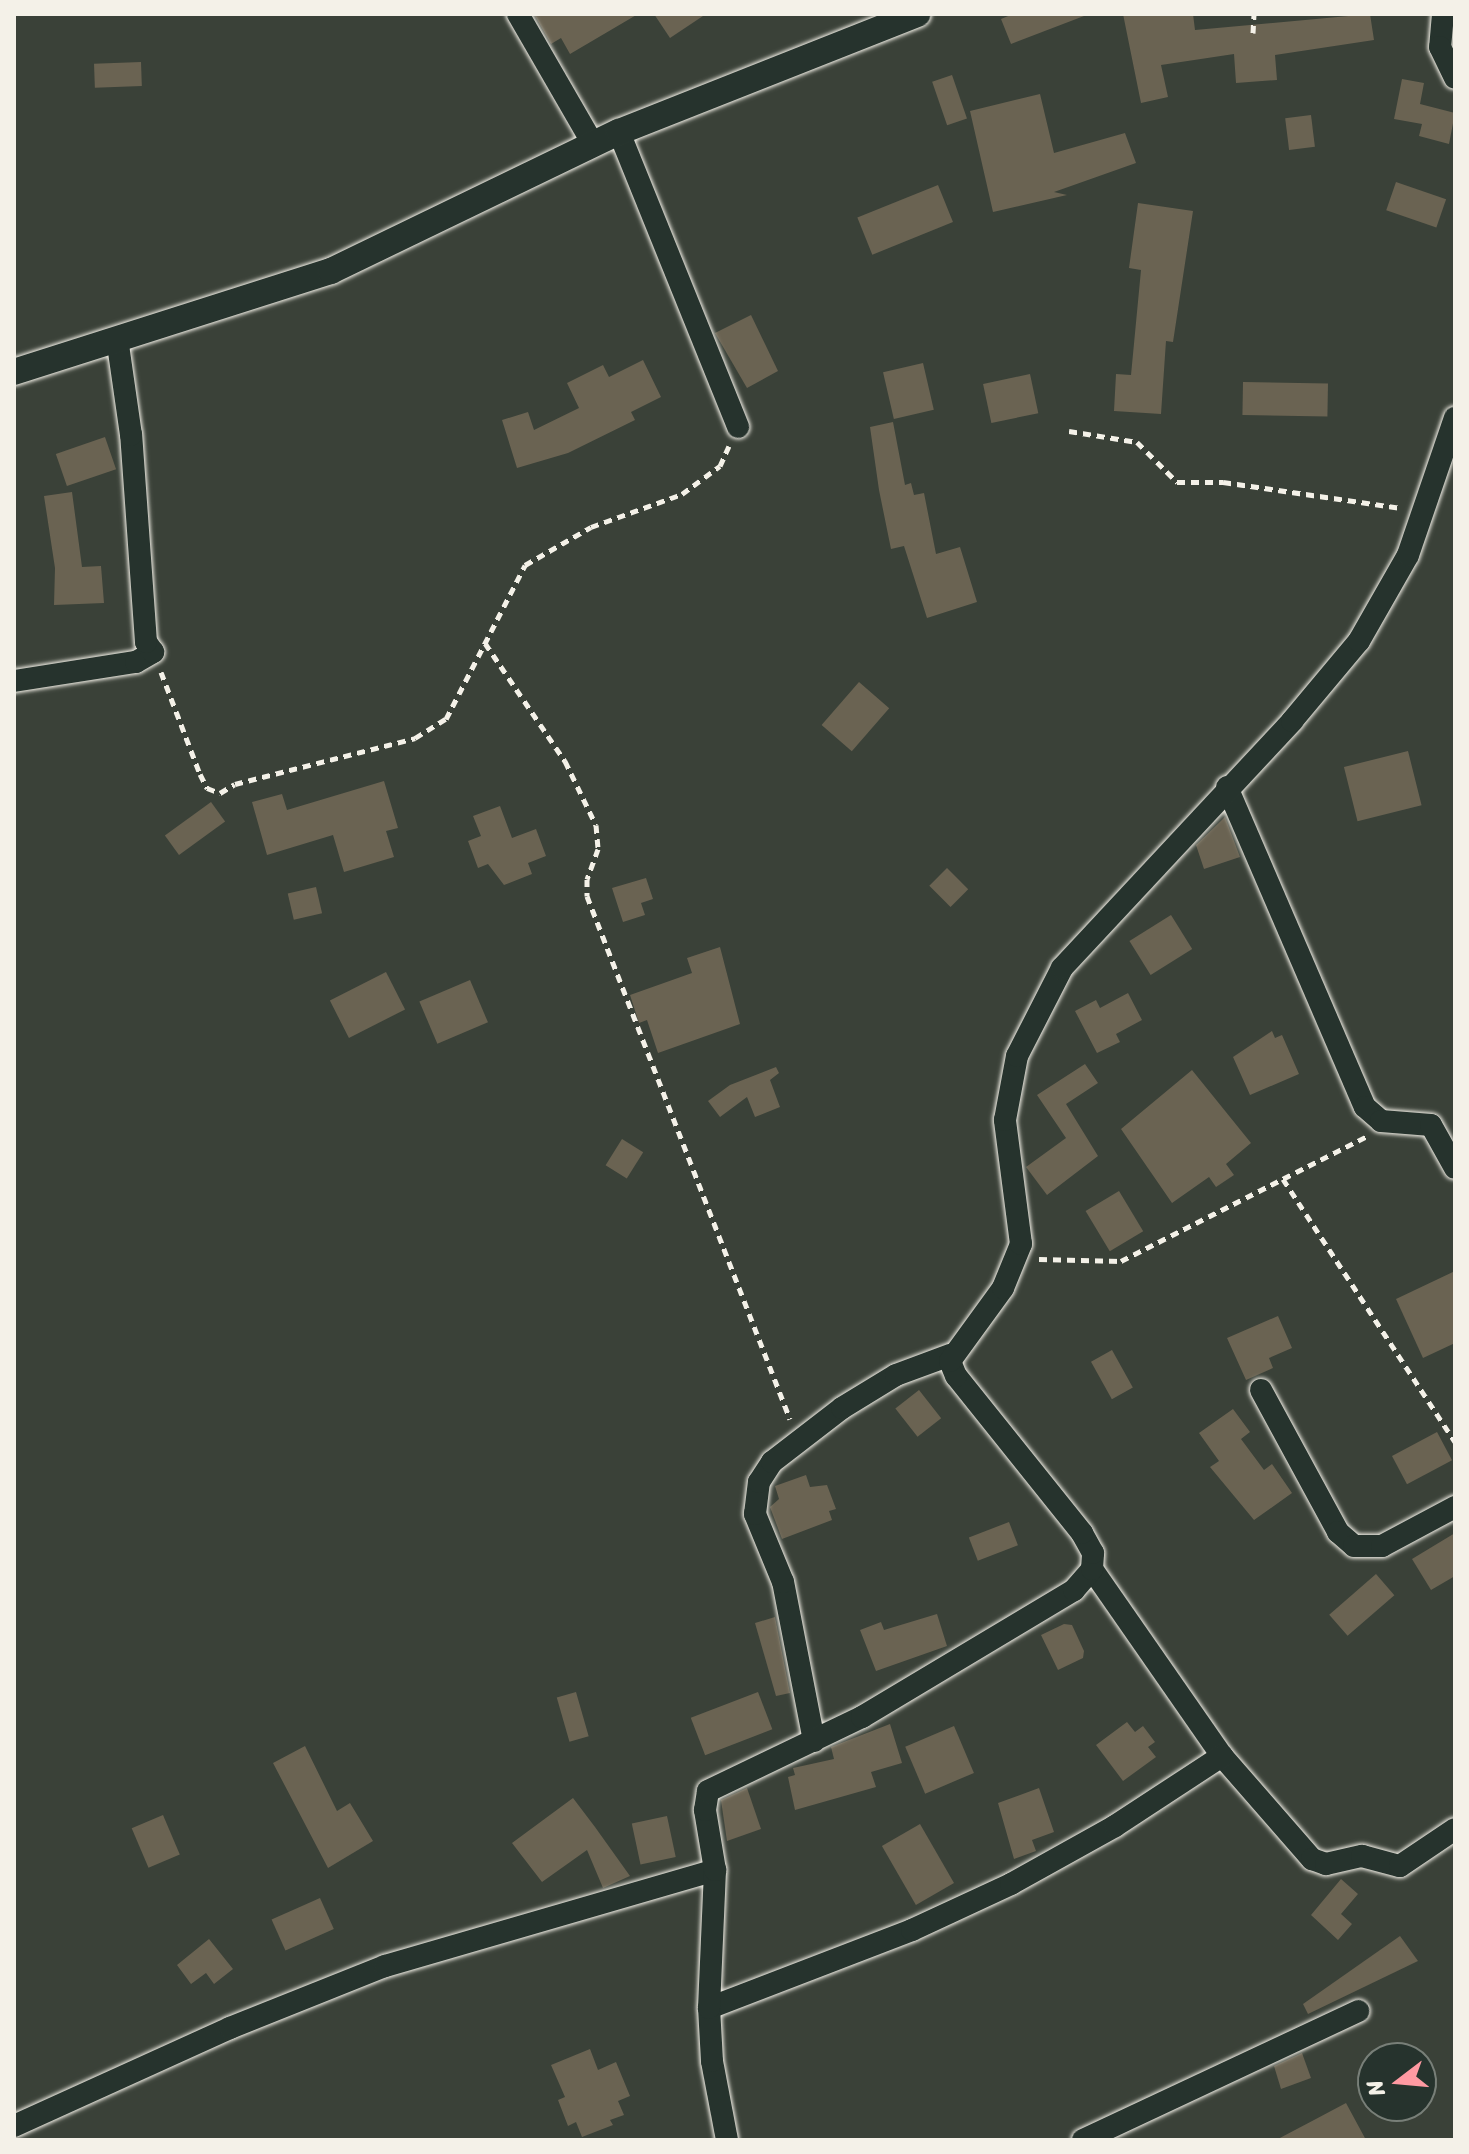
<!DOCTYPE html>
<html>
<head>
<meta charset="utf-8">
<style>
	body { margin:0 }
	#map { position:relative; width:1469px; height:2154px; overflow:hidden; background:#3a4138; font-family:Sriracha,sans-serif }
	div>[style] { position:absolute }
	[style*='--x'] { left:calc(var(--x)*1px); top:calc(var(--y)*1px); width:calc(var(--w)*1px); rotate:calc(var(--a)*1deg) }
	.building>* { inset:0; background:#6a6352; transform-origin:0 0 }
	.path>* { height:5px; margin-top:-2.5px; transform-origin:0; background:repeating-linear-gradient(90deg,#f4f1e8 0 8px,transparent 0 14px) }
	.roads { filter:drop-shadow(0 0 2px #f4f1e8) drop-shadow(0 0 2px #f4f1e8) }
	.minor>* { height:22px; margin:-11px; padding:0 11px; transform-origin:11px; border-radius:11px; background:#26332d }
	.tertiary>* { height:26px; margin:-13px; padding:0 13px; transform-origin:13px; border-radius:13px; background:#26332d }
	span { translate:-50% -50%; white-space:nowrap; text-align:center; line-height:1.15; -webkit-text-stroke:6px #26332d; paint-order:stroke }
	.frame { position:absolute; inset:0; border:16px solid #f4f1e8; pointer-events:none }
	.north { position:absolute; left:1357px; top:2042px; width:80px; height:80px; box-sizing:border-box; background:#26332d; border:2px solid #787f78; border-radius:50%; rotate:254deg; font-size:22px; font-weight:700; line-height:32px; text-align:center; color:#f4f1e8 }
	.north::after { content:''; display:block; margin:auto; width:28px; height:36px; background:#ff9aa2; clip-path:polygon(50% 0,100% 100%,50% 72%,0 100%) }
</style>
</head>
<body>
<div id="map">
	<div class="building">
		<div style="clip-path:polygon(534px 14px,638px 14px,570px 54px,561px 38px,551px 44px)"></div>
		<div style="clip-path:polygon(654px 14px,706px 14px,670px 38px)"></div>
		<div style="clip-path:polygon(1013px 14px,1084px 14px,1084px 16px,1011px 44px,1001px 19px)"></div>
		<div style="clip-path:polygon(1123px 14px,1193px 14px,1195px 30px,1370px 14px,1374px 40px,1275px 55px,1277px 80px,1236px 83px,1234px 54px,1161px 65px,1168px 97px,1141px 103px)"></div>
		<div style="left:141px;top:62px;width:24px;height:47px;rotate:88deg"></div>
		<div style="left:952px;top:75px;width:46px;height:21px;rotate:71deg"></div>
		<div style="clip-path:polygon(1402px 79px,1424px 83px,1420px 104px,1455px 113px,1449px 144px,1419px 136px,1422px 124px,1394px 119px)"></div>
		<div style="clip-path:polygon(1040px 94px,1054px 153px,1125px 133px,1136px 163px,1054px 192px,1067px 195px,993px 212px,970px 111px)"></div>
		<div style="left:1311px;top:115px;width:32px;height:26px;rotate:83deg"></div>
		<div style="left:1396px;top:182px;width:53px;height:30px;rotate:19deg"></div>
		<div style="left:938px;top:185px;width:40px;height:87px;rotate:68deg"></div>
		<div style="clip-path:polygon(1138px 203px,1193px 211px,1173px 342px,1166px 341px,1161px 414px,1114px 411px,1116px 374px,1131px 375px,1141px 270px,1129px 268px)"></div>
		<div style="clip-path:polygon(751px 315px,778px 371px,747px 388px,715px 333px)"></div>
		<div style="clip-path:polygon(643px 360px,661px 397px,631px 412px,635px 420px,568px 453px,517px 468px,502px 420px,528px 412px,534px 430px,579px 408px,567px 383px,603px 365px,609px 377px)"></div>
		<div style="left:923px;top:363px;width:48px;height:41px;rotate:77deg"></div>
		<div style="left:1030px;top:374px;width:40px;height:48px;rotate:78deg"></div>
		<div style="left:1243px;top:382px;width:85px;height:33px;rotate:1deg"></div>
		<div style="clip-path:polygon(893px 422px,905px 485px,911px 483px,914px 495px,924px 493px,936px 554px,960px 547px,977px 602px,927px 618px,904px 546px,891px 549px,879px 490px,870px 427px)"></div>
		<div style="left:105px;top:437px;width:34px;height:52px;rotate:71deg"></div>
		<div style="clip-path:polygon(72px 492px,82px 567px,101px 566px,104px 603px,54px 605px,55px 568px,44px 496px)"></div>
		<div style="left:859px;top:682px;width:40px;height:57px;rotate:41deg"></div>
		<div style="left:1408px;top:751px;width:56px;height:66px;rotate:76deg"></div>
		<div style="clip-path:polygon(384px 781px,398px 828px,386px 831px,394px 857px,344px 872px,333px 835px,267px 855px,252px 802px,282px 794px,287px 810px)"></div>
		<div style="left:211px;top:802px;width:24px;height:57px;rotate:54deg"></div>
		<div style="clip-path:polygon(500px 806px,512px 838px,536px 829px,546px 856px,528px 863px,532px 874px,504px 885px,488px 864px,478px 868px,468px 841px,481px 836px,473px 816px)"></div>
		<div style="clip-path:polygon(1225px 817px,1240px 857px,1204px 869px,1196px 845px)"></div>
		<div style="left:947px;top:868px;width:30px;height:25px;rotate:45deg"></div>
		<div style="clip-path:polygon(646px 878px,653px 899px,641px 903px,645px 915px,623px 922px,612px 888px)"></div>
		<div style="left:316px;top:887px;width:27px;height:29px;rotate:77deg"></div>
		<div style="left:1171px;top:915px;width:40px;height:49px;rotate:58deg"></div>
		<div style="clip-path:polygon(720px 947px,740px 1024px,658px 1053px,647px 1020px,639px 1023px,630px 995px,692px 973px,687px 958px)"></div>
		<div style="left:386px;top:972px;width:42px;height:63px;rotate:63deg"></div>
		<div style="left:470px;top:980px;width:46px;height:55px;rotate:67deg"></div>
		<div style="clip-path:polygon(1128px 993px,1142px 1020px,1116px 1034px,1120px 1042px,1097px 1053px,1075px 1011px,1096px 1000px,1100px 1008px)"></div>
		<div style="clip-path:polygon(1272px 1031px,1275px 1038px,1282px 1035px,1299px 1074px,1250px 1095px,1233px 1057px)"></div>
		<div style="clip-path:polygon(1085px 1064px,1098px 1083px,1066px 1104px,1098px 1156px,1047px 1195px,1026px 1167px,1066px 1138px,1037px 1095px)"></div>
		<div style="clip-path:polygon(776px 1067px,779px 1073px,770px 1080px,780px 1107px,755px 1117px,747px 1097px,720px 1117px,708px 1101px,730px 1085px)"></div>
		<div style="clip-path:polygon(1192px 1070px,1251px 1143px,1226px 1164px,1234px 1175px,1216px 1187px,1209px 1177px,1172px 1203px,1121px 1129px)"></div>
		<div style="left:622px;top:1139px;width:25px;height:31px;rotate:32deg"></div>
		<div style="left:1119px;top:1191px;width:47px;height:39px;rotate:59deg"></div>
		<div style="clip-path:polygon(1455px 1271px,1455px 1343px,1423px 1358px,1396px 1299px)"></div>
		<div style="clip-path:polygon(1278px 1316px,1292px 1348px,1269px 1358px,1273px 1368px,1246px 1380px,1227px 1338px)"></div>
		<div style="left:1112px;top:1350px;width:43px;height:24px;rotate:61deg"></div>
		<div style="left:919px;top:1390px;width:36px;height:30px;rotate:52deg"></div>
		<div style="clip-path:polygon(1233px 1409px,1250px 1432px,1241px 1439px,1264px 1470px,1272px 1464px,1292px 1493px,1254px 1520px,1210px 1467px,1219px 1461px,1199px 1433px)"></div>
		<div style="left:1437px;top:1432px;width:32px;height:51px;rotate:62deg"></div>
		<div style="clip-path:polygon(806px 1475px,810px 1487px,827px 1485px,836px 1509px,829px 1511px,832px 1520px,782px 1539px,770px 1507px,779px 1499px,775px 1486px)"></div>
		<div style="left:1009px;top:1522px;width:25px;height:43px;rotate:69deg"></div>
		<div style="clip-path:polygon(1455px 1533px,1455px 1576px,1431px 1590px,1412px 1559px)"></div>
		<div style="left:1376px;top:1574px;width:28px;height:62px;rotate:49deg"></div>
		<div style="clip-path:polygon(937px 1614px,947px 1646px,876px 1671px,860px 1630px,881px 1622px,884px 1630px)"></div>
		<div style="clip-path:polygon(775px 1617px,790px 1693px,776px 1696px,755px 1623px)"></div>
		<div style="clip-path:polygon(1064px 1624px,1072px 1625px,1084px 1651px,1083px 1658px,1058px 1670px,1041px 1635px)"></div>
		<div style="left:576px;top:1692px;width:46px;height:20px;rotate:74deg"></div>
		<div style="left:758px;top:1692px;width:40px;height:72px;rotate:69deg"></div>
		<div style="clip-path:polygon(1127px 1722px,1135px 1732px,1143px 1726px,1155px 1742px,1148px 1747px,1156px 1757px,1123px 1781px,1096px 1745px)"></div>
		<div style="clip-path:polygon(890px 1724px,902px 1763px,871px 1772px,876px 1787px,795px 1810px,788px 1777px,795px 1775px,793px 1768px,834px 1759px,831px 1747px)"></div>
		<div style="left:954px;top:1726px;width:51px;height:53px;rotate:67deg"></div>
		<div style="clip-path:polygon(305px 1746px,337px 1811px,350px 1803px,373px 1841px,328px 1868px,273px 1763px)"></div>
		<div style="clip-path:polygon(747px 1788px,761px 1829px,727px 1841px,721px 1800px)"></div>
		<div style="clip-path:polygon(1039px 1788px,1054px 1832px,1032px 1840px,1036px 1851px,1014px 1859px,998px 1803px)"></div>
		<div style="clip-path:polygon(573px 1798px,595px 1827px,630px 1876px,603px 1888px,587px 1850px,542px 1882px,512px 1843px)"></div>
		<div style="left:163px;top:1815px;width:43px;height:34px;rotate:67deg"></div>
		<div style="left:667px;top:1816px;width:42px;height:36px;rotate:78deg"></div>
		<div style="left:920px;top:1824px;width:68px;height:44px;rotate:60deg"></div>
		<div style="clip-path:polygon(1341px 1879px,1358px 1894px,1341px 1914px,1352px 1924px,1338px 1940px,1311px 1915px)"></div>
		<div style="left:320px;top:1898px;width:34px;height:53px;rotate:66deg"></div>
		<div style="clip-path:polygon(1400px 1936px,1418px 1961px,1308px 2014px,1303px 2004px)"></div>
		<div style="clip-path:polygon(209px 1939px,233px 1969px,214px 1984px,206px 1973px,191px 1984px,177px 1965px)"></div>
		<div style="clip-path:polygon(590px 2049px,598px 2070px,616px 2062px,630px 2096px,618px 2101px,624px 2115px,610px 2120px,613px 2125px,582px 2137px,576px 2122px,568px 2126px,558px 2100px,565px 2097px,551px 2065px)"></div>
		<div style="clip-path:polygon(1302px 2053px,1311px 2078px,1281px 2089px,1274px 2066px)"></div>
		<div style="clip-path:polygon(1346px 2103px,1366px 2140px,1276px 2140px,1314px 2120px)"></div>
	</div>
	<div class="path">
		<div style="--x:1253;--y:33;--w:19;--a:-87"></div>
		<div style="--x:1069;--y:431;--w:69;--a:9.2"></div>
		<div style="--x:1137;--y:442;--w:57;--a:45"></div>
		<div style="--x:1177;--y:482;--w:46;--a:0"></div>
		<div style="--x:1223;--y:482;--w:180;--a:8.3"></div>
		<div style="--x:485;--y:643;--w:143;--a:55.9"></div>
		<div style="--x:565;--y:761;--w:71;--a:64.2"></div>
		<div style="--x:596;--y:825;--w:24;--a:85"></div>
		<div style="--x:598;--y:849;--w:32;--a:110"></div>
		<div style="--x:587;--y:879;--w:17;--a:90"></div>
		<div style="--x:587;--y:896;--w:561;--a:68.79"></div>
		<div style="--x:161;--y:672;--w:109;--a:69.1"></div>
		<div style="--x:200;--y:774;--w:16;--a:63"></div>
		<div style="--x:207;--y:788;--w:14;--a:21"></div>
		<div style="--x:220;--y:793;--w:17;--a:-31"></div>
		<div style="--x:235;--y:784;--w:186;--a:-14.3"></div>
		<div style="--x:415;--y:738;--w:36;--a:-32"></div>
		<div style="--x:446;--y:719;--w:173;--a:-62.8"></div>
		<div style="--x:525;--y:565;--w:76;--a:-29.9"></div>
		<div style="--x:591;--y:527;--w:97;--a:-19.9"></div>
		<div style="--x:682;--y:494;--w:47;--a:-36.4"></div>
		<div style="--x:720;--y:466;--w:22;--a:-66"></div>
		<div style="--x:1283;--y:1179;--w:314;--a:56.8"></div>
		<div style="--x:1039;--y:1259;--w:82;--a:1.4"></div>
		<div style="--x:1121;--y:1261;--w:276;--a:-26.9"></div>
	</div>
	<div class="roads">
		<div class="minor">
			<div style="--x:518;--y:14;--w:150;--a:60"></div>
			<div style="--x:1443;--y:14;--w:33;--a:95"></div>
			<div style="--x:1440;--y:47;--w:34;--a:64"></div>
			<div style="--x:619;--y:132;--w:318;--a:68"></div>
			<div style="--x:14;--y:681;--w:123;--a:-8.9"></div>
			<div style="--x:136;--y:662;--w:20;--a:-30"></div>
			<div style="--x:153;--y:652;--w:12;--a:-125"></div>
			<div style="--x:146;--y:642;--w:208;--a:-94.1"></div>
			<div style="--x:131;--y:435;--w:98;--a:-98.2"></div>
			<div style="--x:1227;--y:787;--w:348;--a:66.7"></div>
			<div style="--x:1365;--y:1107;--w:21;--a:41"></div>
			<div style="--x:1381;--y:1121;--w:50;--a:4.6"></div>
			<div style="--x:1431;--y:1125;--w:49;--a:60.8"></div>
			<div style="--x:1261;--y:1390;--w:162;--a:61.5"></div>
			<div style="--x:1338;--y:1532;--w:21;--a:41"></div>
			<div style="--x:1354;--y:1546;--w:28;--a:0"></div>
			<div style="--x:1382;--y:1546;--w:83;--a:-28.1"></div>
			<div style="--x:1092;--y:1569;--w:228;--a:55.2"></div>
			<div style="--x:1222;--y:1756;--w:137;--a:48.9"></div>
			<div style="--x:1312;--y:1859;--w:15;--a:20"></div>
			<div style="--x:1326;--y:1864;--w:37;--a:-13"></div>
			<div style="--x:1362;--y:1856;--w:39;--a:15"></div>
			<div style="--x:1400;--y:1866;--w:66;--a:-33.9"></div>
			<div style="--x:814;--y:1741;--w:162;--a:-101"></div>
			<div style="--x:783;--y:1582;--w:74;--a:-112.4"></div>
			<div style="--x:755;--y:1514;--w:32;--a:-83"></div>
			<div style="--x:759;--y:1482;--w:24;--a:-57"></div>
			<div style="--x:772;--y:1462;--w:88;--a:-37.6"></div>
			<div style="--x:842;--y:1408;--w:63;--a:-31.4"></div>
			<div style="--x:896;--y:1375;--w:58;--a:-20.3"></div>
			<div style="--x:709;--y:2008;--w:217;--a:-21"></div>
			<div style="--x:912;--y:1930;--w:109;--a:-24.9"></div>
			<div style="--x:1011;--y:1884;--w:119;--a:-29.1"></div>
			<div style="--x:1115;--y:1826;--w:128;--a:-33.2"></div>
			<div style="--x:14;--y:2126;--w:237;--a:-24.4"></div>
			<div style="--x:230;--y:2028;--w:167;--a:-21.8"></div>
			<div style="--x:385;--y:1966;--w:344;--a:-16.2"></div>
			<div style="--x:727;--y:2140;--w:80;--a:-100.8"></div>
			<div style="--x:712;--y:2061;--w:53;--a:-93.2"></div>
			<div style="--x:709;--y:2008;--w:138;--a:-87.5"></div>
			<div style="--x:715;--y:1870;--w:61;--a:-99.5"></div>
			<div style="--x:705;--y:1810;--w:19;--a:-81"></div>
			<div style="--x:708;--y:1791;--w:171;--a:-25.7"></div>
			<div style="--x:862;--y:1717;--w:247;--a:-30.9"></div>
			<div style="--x:1074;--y:1590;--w:28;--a:-49"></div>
			<div style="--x:1092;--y:1569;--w:16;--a:-86"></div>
			<div style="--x:1093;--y:1553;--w:23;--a:-119"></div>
			<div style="--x:1082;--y:1533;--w:201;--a:-128.7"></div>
			<div style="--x:956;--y:1376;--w:16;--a:-112"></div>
			<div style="--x:950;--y:1361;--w:90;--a:-54"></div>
			<div style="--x:1003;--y:1288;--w:48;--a:-67.8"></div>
			<div style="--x:1021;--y:1244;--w:125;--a:-97.4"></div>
			<div style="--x:1005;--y:1120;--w:65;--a:-79.4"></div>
			<div style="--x:1017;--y:1056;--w:99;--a:-62.9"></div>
			<div style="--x:1062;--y:968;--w:338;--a:-47"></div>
			<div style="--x:1292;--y:721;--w:104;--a:-50.1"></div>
			<div style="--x:1359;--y:641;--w:99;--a:-60.3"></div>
			<div style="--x:1408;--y:555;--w:145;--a:-71.1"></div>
			<div style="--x:1083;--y:2140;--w:304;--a:-25.1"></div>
		</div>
		<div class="tertiary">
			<div style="--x:14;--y:372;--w:333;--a:-17.7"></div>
			<div style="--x:331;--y:271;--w:320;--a:-25.8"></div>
			<div style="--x:619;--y:132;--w:321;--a:-21.6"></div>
		</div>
	</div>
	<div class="frame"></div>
	<div class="north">N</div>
</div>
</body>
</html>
